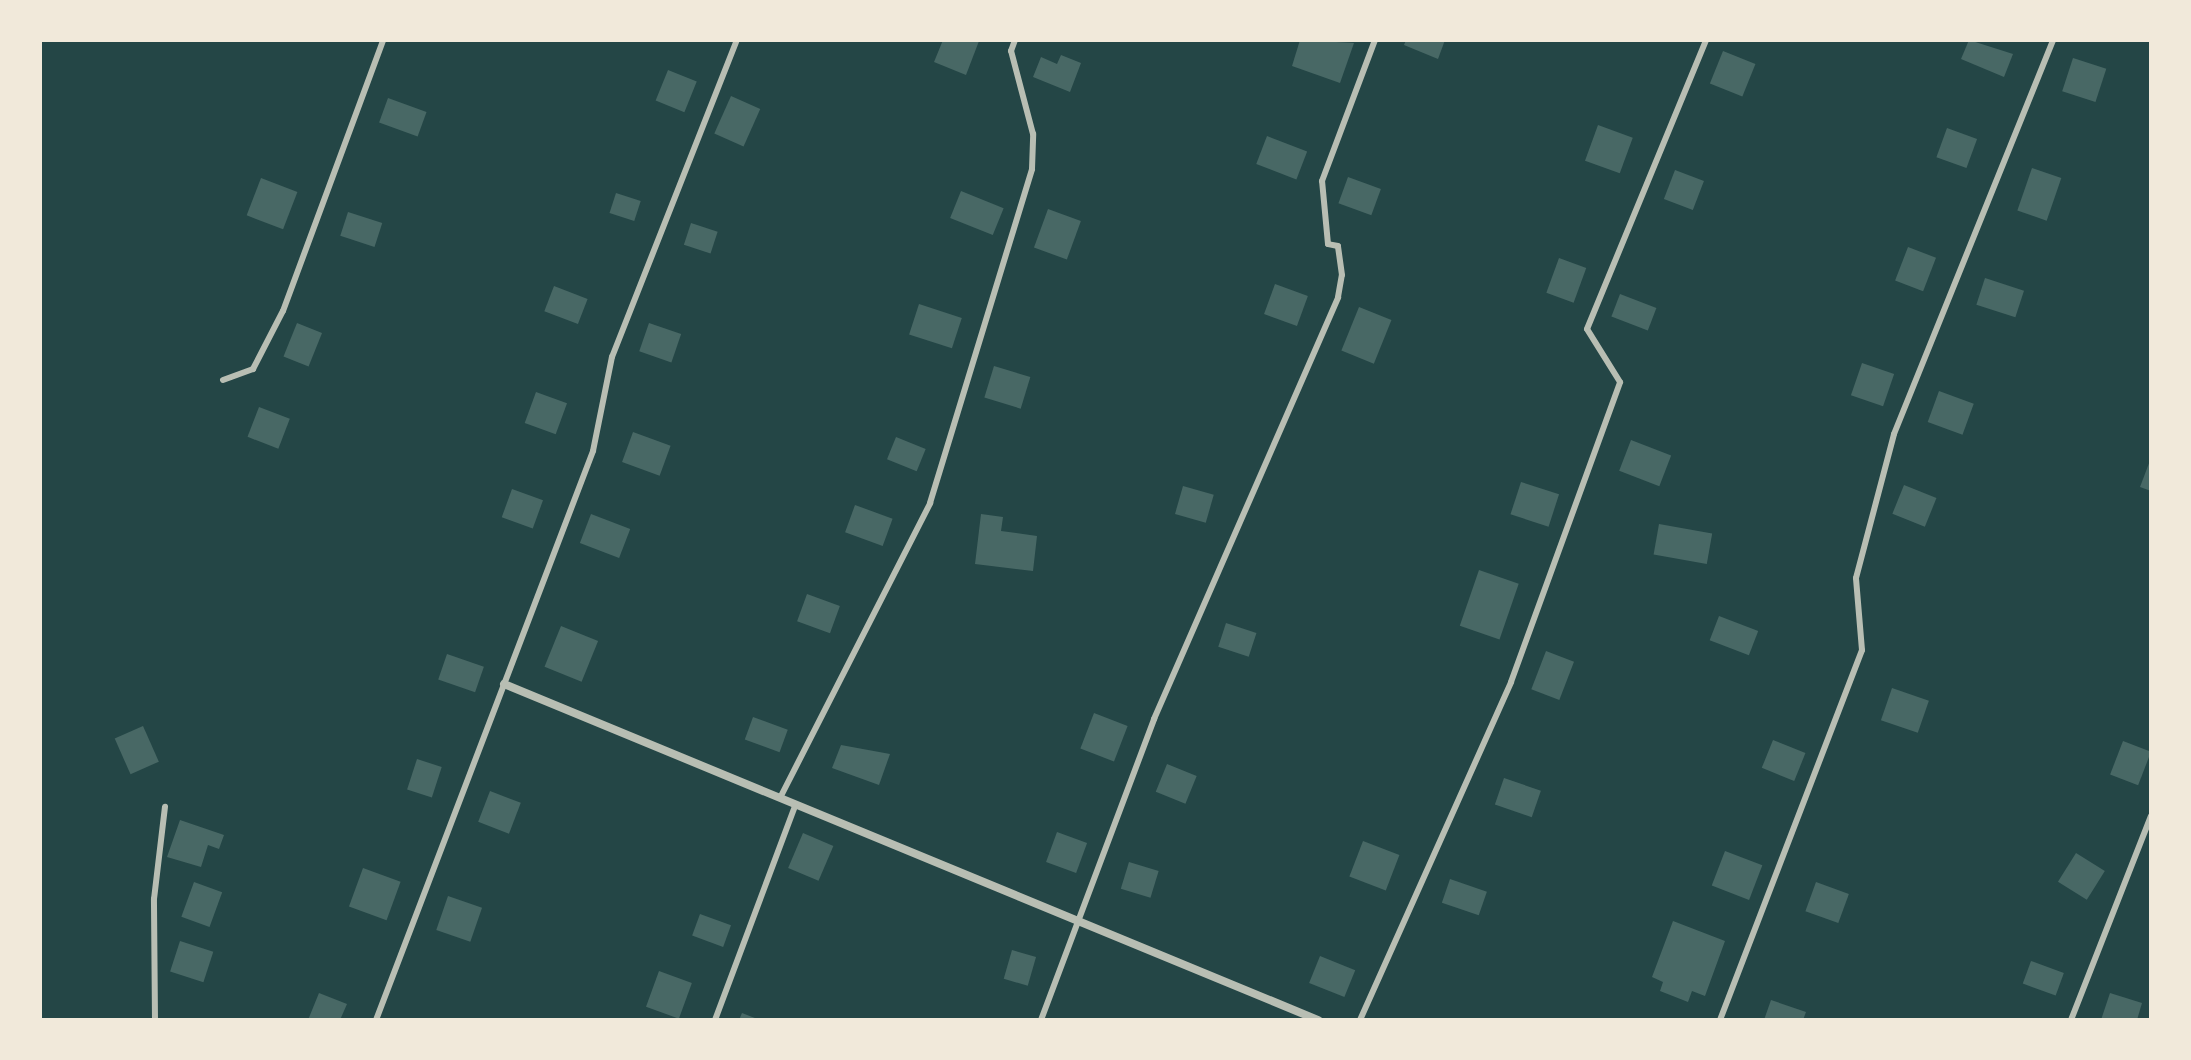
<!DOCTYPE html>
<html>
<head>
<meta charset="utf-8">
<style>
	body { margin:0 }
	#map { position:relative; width:2191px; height:1060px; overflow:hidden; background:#0f3d3e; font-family:Lato,sans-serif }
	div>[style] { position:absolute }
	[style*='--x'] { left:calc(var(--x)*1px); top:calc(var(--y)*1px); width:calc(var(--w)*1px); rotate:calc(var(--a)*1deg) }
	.green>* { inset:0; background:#244646; transform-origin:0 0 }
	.building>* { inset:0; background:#486865; transform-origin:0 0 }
	.service>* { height:6px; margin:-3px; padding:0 3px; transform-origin:3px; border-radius:3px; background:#b8beb3 }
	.minor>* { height:8px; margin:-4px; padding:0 4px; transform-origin:4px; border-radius:4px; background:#b8beb3 }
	span { translate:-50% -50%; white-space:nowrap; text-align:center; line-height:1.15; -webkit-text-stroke:6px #f1e9da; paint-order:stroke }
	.frame { position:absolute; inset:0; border:42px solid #f1e9da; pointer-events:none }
</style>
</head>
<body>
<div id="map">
	<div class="green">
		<div style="left:40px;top:40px;width:2111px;height:980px"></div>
	</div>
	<div class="building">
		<div style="clip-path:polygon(943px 40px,979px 41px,966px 75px,934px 62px)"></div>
		<div style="clip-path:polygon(1300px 40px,1354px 43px,1340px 83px,1292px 66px)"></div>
		<div style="clip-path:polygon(1406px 40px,1445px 40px,1438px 59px,1404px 45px)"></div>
		<div style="clip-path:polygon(1969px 40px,2013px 54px,2004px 77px,1961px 59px)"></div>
		<div style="left:1723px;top:51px;width:35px;height:35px;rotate:22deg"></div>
		<div style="clip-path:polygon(1061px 55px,1081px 63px,1070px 92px,1033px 77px,1041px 57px,1057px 64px)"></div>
		<div style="left:2073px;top:58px;width:35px;height:35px;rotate:18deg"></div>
		<div style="left:668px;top:70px;width:31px;height:33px;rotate:22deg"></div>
		<div style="left:731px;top:96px;width:32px;height:41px;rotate:24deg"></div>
		<div style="left:388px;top:98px;width:41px;height:26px;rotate:20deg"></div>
		<div style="left:1598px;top:125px;width:37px;height:38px;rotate:20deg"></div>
		<div style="left:1947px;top:128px;width:32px;height:31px;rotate:20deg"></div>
		<div style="left:1267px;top:136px;width:43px;height:30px;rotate:21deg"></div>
		<div style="left:2032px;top:168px;width:31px;height:45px;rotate:19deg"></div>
		<div style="left:1675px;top:170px;width:31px;height:31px;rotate:21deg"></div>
		<div style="left:1348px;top:177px;width:35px;height:28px;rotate:20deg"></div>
		<div style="left:261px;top:178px;width:39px;height:40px;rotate:21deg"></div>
		<div style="left:961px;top:191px;width:46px;height:29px;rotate:22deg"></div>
		<div style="left:616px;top:193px;width:26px;height:21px;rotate:18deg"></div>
		<div style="left:1048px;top:209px;width:35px;height:41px;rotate:20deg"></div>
		<div style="left:348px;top:212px;width:36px;height:25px;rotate:18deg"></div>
		<div style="left:691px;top:223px;width:28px;height:23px;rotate:18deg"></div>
		<div style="left:1908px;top:247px;width:30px;height:36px;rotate:21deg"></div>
		<div style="left:1559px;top:258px;width:29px;height:37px;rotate:20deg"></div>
		<div style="left:1985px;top:278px;width:41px;height:28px;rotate:18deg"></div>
		<div style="left:1275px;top:284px;width:35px;height:32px;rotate:20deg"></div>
		<div style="left:554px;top:286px;width:36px;height:27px;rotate:21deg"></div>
		<div style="left:1620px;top:294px;width:39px;height:24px;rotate:21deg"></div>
		<div style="left:919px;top:304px;width:45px;height:32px;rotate:18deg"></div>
		<div style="left:1359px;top:307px;width:35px;height:47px;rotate:22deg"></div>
		<div style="left:297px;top:323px;width:27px;height:36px;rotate:22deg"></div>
		<div style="left:649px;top:323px;width:34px;height:30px;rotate:19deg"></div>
		<div style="left:1862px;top:363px;width:34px;height:34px;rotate:19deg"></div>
		<div style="left:994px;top:366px;width:38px;height:33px;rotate:17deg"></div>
		<div style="left:1939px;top:391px;width:37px;height:33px;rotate:20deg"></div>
		<div style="left:536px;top:392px;width:33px;height:33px;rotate:20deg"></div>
		<div style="left:259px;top:407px;width:33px;height:32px;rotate:21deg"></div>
		<div style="left:633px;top:432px;width:40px;height:32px;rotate:20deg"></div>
		<div style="left:896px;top:437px;width:32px;height:24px;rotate:22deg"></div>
		<div style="left:1631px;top:440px;width:43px;height:33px;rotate:21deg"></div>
		<div style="clip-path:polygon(2151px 458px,2151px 491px,2140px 487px)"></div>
		<div style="left:1521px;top:482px;width:40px;height:34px;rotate:18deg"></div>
		<div style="left:1904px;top:485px;width:35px;height:31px;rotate:22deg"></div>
		<div style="left:1183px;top:486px;width:32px;height:29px;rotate:16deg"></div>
		<div style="left:512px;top:489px;width:33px;height:30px;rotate:20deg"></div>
		<div style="left:855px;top:505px;width:40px;height:29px;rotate:20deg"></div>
		<div style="left:591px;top:514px;width:42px;height:31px;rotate:21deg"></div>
		<div style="clip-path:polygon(981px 514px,1003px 517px,1001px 531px,1037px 536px,1033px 571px,975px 564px)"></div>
		<div style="left:1659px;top:524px;width:54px;height:31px;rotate:10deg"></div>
		<div style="left:1479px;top:570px;width:42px;height:59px;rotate:19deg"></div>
		<div style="left:807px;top:594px;width:35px;height:29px;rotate:20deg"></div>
		<div style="left:1719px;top:616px;width:42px;height:26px;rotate:21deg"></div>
		<div style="left:1226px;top:623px;width:32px;height:25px;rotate:18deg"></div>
		<div style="left:561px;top:626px;width:40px;height:44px;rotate:22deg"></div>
		<div style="left:1546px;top:651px;width:30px;height:41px;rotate:21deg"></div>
		<div style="left:447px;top:654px;width:39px;height:27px;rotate:19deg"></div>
		<div style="left:1892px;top:688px;width:39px;height:34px;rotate:19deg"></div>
		<div style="left:1094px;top:713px;width:36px;height:38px;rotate:21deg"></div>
		<div style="left:753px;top:717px;width:37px;height:24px;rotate:20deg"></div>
		<div style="left:143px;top:726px;width:39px;height:31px;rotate:66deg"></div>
		<div style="left:1773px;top:740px;width:35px;height:30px;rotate:22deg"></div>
		<div style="left:2123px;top:741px;width:30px;height:36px;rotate:21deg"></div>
		<div style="clip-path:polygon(841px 745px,890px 754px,879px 785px,832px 768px)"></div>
		<div style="left:417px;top:759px;width:26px;height:32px;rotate:18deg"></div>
		<div style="left:1167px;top:764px;width:32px;height:30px;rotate:22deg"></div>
		<div style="left:1504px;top:778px;width:39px;height:28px;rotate:19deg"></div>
		<div style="left:490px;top:791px;width:33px;height:33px;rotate:21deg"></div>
		<div style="clip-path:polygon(180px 820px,224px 835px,219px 849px,208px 845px,201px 867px,167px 857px)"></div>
		<div style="left:1057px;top:832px;width:32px;height:32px;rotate:20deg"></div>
		<div style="left:803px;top:833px;width:33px;height:38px;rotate:23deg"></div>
		<div style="left:1363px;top:841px;width:39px;height:38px;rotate:21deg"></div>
		<div style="left:1725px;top:851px;width:40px;height:37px;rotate:21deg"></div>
		<div style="left:2076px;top:853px;width:34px;height:34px;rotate:32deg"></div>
		<div style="left:1129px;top:862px;width:31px;height:28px;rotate:17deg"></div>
		<div style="left:363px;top:868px;width:40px;height:41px;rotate:20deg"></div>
		<div style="left:1450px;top:879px;width:39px;height:25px;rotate:19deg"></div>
		<div style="left:194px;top:882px;width:30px;height:37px;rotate:20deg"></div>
		<div style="left:1816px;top:882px;width:35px;height:31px;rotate:20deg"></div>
		<div style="left:448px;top:896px;width:36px;height:36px;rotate:19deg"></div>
		<div style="left:700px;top:914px;width:33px;height:23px;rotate:20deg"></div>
		<div style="clip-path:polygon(1673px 921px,1725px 941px,1705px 996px,1692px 991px,1688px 1002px,1660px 991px,1663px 982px,1652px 977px)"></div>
		<div style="left:180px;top:941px;width:35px;height:32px;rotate:18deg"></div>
		<div style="left:1012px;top:950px;width:25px;height:30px;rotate:16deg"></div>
		<div style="left:1320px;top:956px;width:38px;height:29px;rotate:22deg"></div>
		<div style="left:2031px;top:961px;width:35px;height:24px;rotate:20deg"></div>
		<div style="left:659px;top:971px;width:35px;height:38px;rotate:20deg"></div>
		<div style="clip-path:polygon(319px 993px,347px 1004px,340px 1020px,308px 1020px)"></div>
		<div style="clip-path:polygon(2110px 993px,2142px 1003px,2137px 1020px,2101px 1020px)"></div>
		<div style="clip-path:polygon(1771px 1000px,1806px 1012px,1803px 1020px,1764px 1020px)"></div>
		<div style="clip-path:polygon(742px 1013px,760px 1020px,739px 1020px)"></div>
	</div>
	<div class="service">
		<div style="--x:223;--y:380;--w:32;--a:-20"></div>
		<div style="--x:253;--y:369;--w:65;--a:-62.7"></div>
		<div style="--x:283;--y:311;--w:289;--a:-69.7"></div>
		<div style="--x:780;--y:798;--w:331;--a:-63"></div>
		<div style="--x:930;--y:503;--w:349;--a:-73"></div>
		<div style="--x:1032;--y:169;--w:35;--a:-88"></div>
		<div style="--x:1033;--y:134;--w:86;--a:-104.8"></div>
		<div style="--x:1011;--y:51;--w:12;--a:-70"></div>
		<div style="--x:155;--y:1020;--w:121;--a:-90.5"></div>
		<div style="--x:154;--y:899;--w:93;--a:-83.2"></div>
		<div style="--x:376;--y:1020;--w:609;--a:-69.12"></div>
		<div style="--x:593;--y:451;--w:96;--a:-78.6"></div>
		<div style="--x:612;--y:357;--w:341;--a:-68.5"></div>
		<div style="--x:715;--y:1020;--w:228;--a:-69.5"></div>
		<div style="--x:1041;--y:1020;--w:322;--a:-69.4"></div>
		<div style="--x:1154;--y:719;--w:460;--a:-66.4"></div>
		<div style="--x:1338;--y:297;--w:22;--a:-80"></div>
		<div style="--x:1342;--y:275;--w:29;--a:-98"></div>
		<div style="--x:1338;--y:246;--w:10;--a:-169"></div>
		<div style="--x:1328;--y:244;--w:63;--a:-95.4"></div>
		<div style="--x:1322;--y:181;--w:151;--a:-69.4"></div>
		<div style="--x:1360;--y:1020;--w:370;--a:-65.9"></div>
		<div style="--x:1511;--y:682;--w:319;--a:-70"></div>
		<div style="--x:1620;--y:382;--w:62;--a:-121.9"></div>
		<div style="--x:1587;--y:329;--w:313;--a:-67.6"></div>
		<div style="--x:1720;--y:1020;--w:396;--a:-69"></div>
		<div style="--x:1862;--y:650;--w:72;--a:-94.8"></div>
		<div style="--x:1856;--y:578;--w:149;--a:-75.2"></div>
		<div style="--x:1894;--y:434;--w:425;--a:-68"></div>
		<div style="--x:2071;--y:1020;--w:219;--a:-68.6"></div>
	</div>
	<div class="minor">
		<div style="--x:504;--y:684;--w:881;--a:22.43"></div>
	</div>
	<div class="frame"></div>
</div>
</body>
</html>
